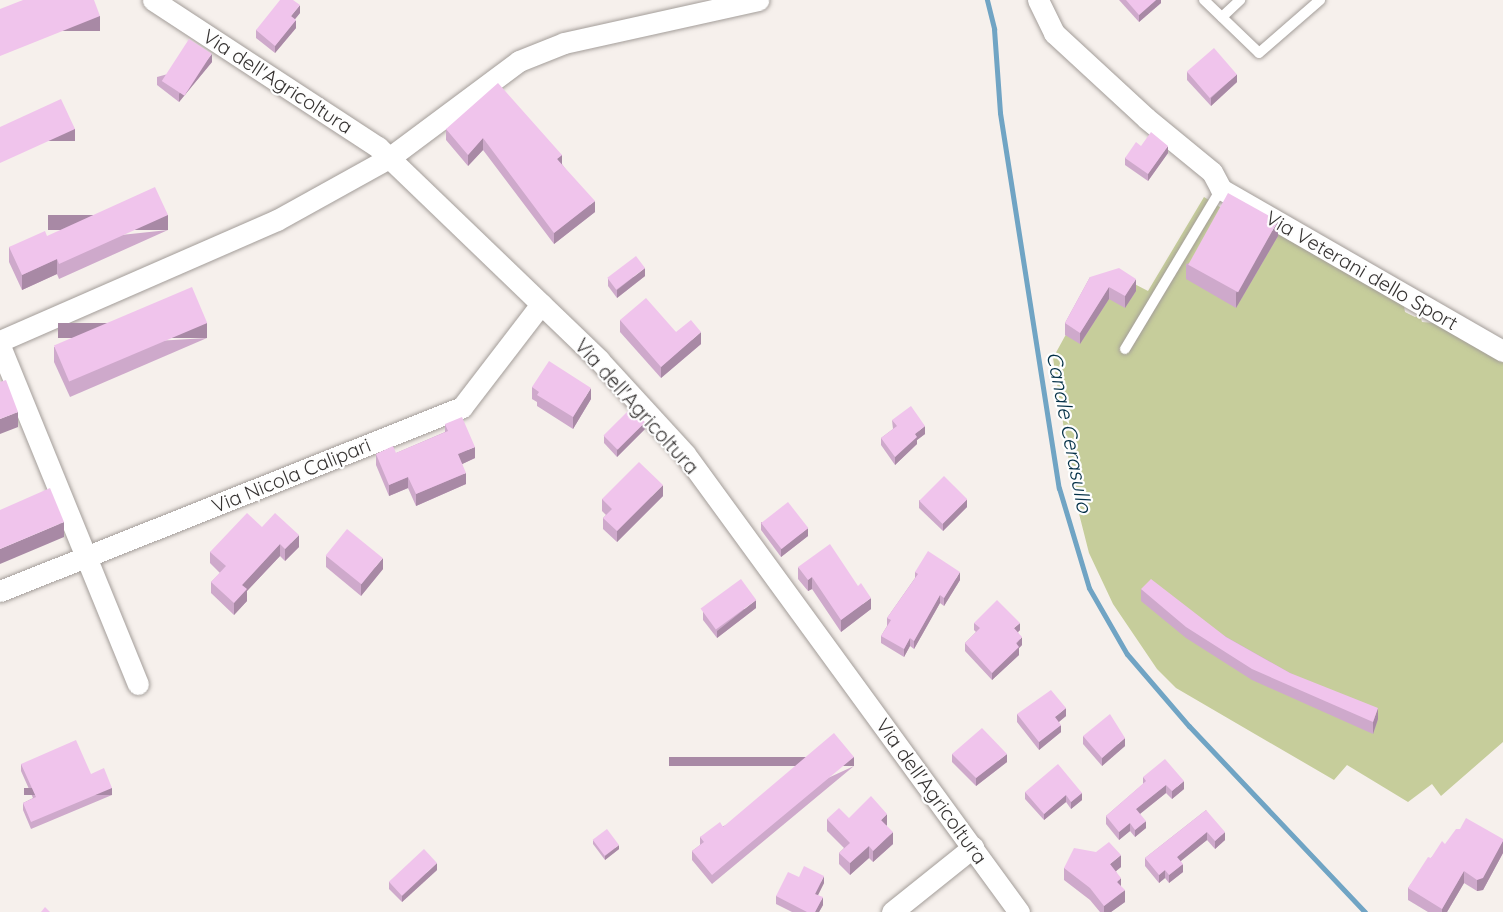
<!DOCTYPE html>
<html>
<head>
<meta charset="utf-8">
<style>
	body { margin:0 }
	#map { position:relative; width:1503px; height:912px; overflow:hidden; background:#f6f0ec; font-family:Quicksand,sans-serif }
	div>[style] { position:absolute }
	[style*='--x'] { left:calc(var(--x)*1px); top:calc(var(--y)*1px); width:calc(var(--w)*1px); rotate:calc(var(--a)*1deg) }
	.green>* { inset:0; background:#c6cd9b }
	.stream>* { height:5px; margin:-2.5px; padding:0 2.5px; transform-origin:2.5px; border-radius:2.5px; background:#70a4c4 }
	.roads { filter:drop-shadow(0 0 2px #a39d99) drop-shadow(0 0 2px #a39d99) }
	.lane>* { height:10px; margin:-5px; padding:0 5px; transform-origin:5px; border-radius:5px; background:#fff }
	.street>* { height:21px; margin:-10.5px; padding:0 10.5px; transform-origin:10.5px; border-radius:10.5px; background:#fff }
	.wall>* { inset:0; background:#cea9cb }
	.shaded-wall>* { inset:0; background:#a889a5; transform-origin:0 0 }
	.building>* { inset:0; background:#f0c4ec; transform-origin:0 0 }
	span { translate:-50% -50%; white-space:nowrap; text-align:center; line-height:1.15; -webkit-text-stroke:4.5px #fefefe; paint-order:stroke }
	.street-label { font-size:20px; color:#363332 }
	.water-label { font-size:21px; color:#022f46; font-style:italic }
</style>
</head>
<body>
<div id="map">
	<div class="green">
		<div style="clip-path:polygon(1204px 197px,1220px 207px,1229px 206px,1404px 306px,1405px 312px,1415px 317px,1420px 315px,1422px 322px,1434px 323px,1503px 362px,1503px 742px,1441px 796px,1432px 784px,1408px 802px,1347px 765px,1334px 780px,1176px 688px,1157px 669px,1113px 604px,1089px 553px,1074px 494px,1053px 358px,1093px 285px,1121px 277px,1148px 291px)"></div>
	</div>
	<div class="stream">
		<div style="--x:987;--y:0;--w:30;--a:76"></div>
		<div style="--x:994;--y:29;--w:84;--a:85.9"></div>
		<div style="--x:1000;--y:113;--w:380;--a:81.1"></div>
		<div style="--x:1059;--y:488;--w:104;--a:73.3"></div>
		<div style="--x:1089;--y:588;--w:76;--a:60.1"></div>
		<div style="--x:1127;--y:654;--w:95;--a:49.3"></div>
		<div style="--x:1189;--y:726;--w:256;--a:46.6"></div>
	</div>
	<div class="roads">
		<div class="lane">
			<div style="--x:1204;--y:0;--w:76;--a:43.9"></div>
			<div style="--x:1259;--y:53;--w:81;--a:-41"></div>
			<div style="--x:1222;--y:17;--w:25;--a:-43"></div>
			<div style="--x:1125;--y:349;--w:187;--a:-59"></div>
		</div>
		<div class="street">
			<div style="--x:153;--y:0;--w:269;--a:33.2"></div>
			<div style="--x:378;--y:147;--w:307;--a:43.9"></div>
			<div style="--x:599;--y:360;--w:127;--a:47.5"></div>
			<div style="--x:685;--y:454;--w:567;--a:53.9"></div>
			<div style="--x:1038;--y:0;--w:37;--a:64"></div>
			<div style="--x:1054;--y:33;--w:125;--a:42.7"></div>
			<div style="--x:1146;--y:118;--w:85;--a:39.3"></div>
			<div style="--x:1212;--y:172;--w:19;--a:62"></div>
			<div style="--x:1221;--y:189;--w:325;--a:29.9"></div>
			<div style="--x:0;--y:341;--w:302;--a:-23.6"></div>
			<div style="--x:277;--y:220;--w:128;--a:-29"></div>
			<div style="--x:389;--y:158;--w:162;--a:-36.7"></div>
			<div style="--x:519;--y:61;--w:48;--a:-21.8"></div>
			<div style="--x:564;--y:43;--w:199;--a:-12.5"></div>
			<div style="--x:0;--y:346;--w:365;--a:67.8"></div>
			<div style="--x:0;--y:591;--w:497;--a:-21.7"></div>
			<div style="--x:462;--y:407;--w:130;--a:-52.5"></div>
			<div style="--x:892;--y:912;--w:104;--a:-38.7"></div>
		</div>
	</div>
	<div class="wall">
		<div style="clip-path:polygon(1119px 0,1161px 0,1161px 3px,1139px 22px)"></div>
		<div style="clip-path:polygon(300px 13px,295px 19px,296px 28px,275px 53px,256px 38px,256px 30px)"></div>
		<div style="clip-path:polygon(212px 62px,179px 102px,157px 85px,157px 77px)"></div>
		<div style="clip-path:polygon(1187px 72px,1237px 82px,1211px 106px,1187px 80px)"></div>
		<div style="clip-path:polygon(446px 129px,562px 155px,562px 164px,595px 212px,554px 244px,483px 150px,468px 166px,446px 140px)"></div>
		<div style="clip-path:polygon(1141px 146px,1168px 153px,1148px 181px,1125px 165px,1125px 158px)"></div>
		<div style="clip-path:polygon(168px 230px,59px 279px,57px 274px,22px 290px,9px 262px,9px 247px)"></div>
		<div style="clip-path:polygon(1278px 236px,1236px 308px,1186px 279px,1186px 264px)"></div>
		<div style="clip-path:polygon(645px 276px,617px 298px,608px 286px,608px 278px)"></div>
		<div style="clip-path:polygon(1090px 277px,1136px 291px,1125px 308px,1109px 299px,1080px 344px,1065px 335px,1065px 323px)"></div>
		<div style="clip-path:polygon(620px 320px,676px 332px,701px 344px,661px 378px,620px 332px)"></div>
		<div style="clip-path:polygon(207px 338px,70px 397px,54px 362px,54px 347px)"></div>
		<div style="clip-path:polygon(532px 387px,591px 399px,573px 429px,537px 406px,537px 402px,532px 399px)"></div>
		<div style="clip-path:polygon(892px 420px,925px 434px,917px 440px,917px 444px,895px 465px,881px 445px,881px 438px,893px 429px)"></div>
		<div style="clip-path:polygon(445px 424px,475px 458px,462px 464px,466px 484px,416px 506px,408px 488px,389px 496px,376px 465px,376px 454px,396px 453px,445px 432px)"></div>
		<div style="clip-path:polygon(645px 429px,617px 457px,604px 443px,604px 436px)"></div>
		<div style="clip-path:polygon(663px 496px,617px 542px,603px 529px,603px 518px,606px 515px,602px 511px,602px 499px)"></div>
		<div style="clip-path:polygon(919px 500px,967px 507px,943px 531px,919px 508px)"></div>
		<div style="clip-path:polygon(761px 522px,808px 536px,781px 557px,761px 530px)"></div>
		<div style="clip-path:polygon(262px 527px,299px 547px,285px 561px,280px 556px,247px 591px,247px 601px,234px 615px,211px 593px,211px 582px,220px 573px,210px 563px,210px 552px)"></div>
		<div style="clip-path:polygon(326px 556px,383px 569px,361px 596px,326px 567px)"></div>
		<div style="clip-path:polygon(798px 567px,871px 609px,841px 632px,812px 589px,808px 591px,798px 579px)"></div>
		<div style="clip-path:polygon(915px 572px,960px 580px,944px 606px,940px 603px,914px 649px,910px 646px,904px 657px,881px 643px,881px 636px,887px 626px,887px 618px,915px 578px)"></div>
		<div style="clip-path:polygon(1141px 589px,1290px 673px,1378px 719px,1373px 734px,1252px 680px,1186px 638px,1141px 601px)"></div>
		<div style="clip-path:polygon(756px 608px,717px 638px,703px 620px,703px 612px)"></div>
		<div style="clip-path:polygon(974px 623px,1020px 630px,1018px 632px,1022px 645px,1019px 648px,1019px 655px,992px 680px,965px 651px,965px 643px,976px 632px,974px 630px)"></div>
		<div style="clip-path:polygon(1017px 714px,1066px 716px,1059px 722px,1061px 732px,1039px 750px,1017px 722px)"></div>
		<div style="clip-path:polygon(1083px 736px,1125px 746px,1102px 766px,1083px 744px)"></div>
		<div style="clip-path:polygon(952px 754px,1007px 762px,976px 786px,952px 762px)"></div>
		<div style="clip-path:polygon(21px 764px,91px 774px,112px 795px,31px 829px,23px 810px,23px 803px,33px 798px,21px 771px)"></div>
		<div style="clip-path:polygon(854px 766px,712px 884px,692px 860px,692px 851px,700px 845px,700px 837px)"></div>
		<div style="clip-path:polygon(1143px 777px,1184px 789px,1172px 799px,1166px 793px,1140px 814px,1146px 828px,1135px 837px,1130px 831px,1119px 840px,1106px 824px,1106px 816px,1143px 784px)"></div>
		<div style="clip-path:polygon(1025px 792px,1082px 793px,1082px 800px,1071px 809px,1066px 802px,1044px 820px,1025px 799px)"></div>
		<div style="clip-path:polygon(1206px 810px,1225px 840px,1215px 849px,1207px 840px,1181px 861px,1183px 872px,1169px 883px,1165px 878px,1159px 883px,1145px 866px,1145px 858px)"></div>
		<div style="clip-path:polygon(849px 818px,887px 825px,886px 826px,893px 844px,873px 862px,869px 858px,850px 875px,839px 864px,839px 853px,844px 848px,827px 831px,827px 819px)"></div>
		<div style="clip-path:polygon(1503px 839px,1503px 853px,1483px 890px,1477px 891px,1464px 883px,1447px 912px,1428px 912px,1408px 900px,1408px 888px,1431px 858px,1445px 844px)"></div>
		<div style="clip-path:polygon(593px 840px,619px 849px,605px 860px,593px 844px)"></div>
		<div style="clip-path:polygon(1121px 867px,1116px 871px,1121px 887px,1125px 902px,1111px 912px,1100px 912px,1090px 900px,1064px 880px,1064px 868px)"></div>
		<div style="clip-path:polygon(437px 870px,402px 902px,389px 889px,389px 882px)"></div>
		<div style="clip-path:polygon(799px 877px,824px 883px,818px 895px,823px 905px,819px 912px,792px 912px,776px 904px,776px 896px)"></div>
	</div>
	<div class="shaded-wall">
		<div style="clip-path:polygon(1156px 0,1161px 0,1161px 3px,1139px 22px,1139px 15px)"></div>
		<div style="clip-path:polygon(300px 5px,300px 13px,291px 24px,291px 16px)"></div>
		<div style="left:100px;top:16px;width:15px;height:108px;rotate:90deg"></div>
		<div style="clip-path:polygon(296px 20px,296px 28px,275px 53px,275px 46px)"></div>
		<div style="clip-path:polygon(212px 54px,212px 62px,179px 102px,179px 94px)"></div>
		<div style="clip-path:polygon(1237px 74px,1237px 82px,1211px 106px,1211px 98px)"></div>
		<div style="left:75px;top:129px;width:12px;height:82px;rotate:90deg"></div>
		<div style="clip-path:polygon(483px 138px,483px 150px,468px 166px,468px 155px)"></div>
		<div style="clip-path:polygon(1168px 146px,1168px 153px,1148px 181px,1148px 174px)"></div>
		<div style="clip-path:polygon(562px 155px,562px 166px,557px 159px)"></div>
		<div style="clip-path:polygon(595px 201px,595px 212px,554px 244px,554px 233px)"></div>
		<div style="left:168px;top:215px;width:15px;height:120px;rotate:90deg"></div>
		<div style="clip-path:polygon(1278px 221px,1278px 236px,1236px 308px,1236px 293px)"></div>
		<div style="clip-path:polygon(57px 259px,57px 274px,22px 290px,22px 275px)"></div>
		<div style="clip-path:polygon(645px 268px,645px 276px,617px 298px,617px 290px)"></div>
		<div style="clip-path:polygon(1136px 279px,1136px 291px,1125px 308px,1125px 296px)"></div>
		<div style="clip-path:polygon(1109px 287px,1109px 299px,1080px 344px,1080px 333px)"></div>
		<div style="left:207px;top:323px;width:15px;height:149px;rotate:90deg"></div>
		<div style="clip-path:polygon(701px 332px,701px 344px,661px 378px,661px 367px)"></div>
		<div style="clip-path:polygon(591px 388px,591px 399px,573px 429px,573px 417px)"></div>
		<div style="clip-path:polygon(18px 412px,18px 427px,0 434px,0 419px)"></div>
		<div style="clip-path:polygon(645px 422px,645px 429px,617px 457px,617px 449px)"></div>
		<div style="clip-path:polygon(925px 426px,925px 434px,917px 440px,917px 444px,895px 465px,895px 457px,915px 434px)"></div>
		<div style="clip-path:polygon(475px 447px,475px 458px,458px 466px,458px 454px)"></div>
		<div style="clip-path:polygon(466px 473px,466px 484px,416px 506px,416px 494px)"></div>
		<div style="clip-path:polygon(408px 477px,408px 488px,389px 496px,389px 485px)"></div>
		<div style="clip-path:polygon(663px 485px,663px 496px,617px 542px,617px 531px)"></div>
		<div style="clip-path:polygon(967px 499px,967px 507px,943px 531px,943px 523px)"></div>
		<div style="clip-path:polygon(64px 522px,64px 537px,0 564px,0 549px)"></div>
		<div style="clip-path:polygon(808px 528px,808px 536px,781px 557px,781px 549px)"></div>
		<div style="clip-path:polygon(299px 535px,299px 547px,285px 561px,285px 549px)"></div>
		<div style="clip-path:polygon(280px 544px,280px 556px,247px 591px,247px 601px,234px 615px,234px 603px,242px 585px)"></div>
		<div style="clip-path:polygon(383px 558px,383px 569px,361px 596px,361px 584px)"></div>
		<div style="clip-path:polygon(960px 572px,960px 580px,944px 606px,944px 598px)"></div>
		<div style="clip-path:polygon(812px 577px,812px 589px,808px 591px,808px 580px)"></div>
		<div style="clip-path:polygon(940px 595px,940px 603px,914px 649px,914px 641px)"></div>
		<div style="clip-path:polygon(871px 598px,871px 609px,841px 632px,841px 620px)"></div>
		<div style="clip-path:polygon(756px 600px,756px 608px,717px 638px,717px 631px)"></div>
		<div style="clip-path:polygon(1020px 623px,1020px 630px,1014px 636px,1014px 628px)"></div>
		<div style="clip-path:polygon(1022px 637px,1022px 645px,1019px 648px,1019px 655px,992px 680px,992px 673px)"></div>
		<div style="clip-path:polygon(910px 638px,910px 646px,904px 657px,904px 649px)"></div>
		<div style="clip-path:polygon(1066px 708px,1066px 716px,1055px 725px,1055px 717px)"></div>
		<div style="clip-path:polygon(1378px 708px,1378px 719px,1373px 734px,1373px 722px)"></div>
		<div style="clip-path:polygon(1061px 725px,1061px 732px,1039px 750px,1039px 742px)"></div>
		<div style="clip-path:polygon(1125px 738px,1125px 746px,1102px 766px,1102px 758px)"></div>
		<div style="clip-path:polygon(1007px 754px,1007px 762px,976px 786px,976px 778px)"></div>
		<div style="left:854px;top:757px;width:9px;height:185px;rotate:90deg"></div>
		<div style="clip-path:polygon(1184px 781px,1184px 789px,1172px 799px,1172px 791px)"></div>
		<div style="clip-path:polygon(1166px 785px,1166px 793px,1136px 817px,1136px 809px)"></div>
		<div style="left:112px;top:788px;width:7px;height:88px;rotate:90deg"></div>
		<div style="clip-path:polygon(1082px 793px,1082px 800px,1071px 809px,1071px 802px)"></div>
		<div style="clip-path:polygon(1066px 795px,1066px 802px,1044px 820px,1044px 814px)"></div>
		<div style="clip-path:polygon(887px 814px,887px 825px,881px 831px,881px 820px)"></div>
		<div style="clip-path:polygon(1146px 821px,1146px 828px,1135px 837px,1135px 830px)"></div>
		<div style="clip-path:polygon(1130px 823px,1130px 831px,1119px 840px,1119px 832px)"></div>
		<div style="clip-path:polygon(893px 832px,893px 844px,873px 862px,873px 851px)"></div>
		<div style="clip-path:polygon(1207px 832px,1207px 840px,1177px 864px,1177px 857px)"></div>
		<div style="clip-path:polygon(1225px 832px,1225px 840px,1215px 849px,1215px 841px)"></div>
		<div style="clip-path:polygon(1503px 841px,1503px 853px,1483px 890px,1477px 891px,1477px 880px)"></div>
		<div style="clip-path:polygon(619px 845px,619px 849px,605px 860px,605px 856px)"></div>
		<div style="clip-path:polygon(869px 846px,869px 858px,850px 875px,850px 863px)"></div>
		<div style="clip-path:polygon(1121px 855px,1121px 867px,1110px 876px,1110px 864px)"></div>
		<div style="clip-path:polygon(437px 863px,437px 870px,402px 902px,402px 896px)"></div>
		<div style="clip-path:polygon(1183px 864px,1183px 872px,1169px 883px,1169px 875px)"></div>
		<div style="clip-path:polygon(1165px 870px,1165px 878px,1159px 883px,1159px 875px)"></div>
		<div style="clip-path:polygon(1464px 871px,1464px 883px,1447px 912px,1442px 912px,1442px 909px)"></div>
		<div style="clip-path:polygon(824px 876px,824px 883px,815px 901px,815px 894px)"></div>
		<div style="clip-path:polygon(1121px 878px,1121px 890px,1117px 882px)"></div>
		<div style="clip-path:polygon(1125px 890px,1125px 902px,1111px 912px,1104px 912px,1104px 906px)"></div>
		<div style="clip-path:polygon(823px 897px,823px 905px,819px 912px,815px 912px)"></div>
	</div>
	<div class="building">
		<div style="clip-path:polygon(23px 0,94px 0,100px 16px,0 56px,0 9px)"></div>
		<div style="clip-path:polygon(280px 0,293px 0,300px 5px,291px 16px,296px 20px,275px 46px,256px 30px)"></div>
		<div style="clip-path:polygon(1126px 0,1156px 0,1139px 15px)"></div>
		<div style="left:189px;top:39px;width:27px;height:50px;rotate:33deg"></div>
		<div style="left:1214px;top:48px;width:35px;height:36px;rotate:49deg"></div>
		<div style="clip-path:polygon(498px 83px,562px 155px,557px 159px,595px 201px,554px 233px,483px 138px,468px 155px,446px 129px)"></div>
		<div style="clip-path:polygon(61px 99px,75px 129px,0 163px,0 127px)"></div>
		<div style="clip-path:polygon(1151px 132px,1168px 146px,1148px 174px,1125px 158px,1136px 142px,1141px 146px)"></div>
		<div style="clip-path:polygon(155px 187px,168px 215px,59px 264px,57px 259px,22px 275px,9px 247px,45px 231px,47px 236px)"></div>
		<div style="left:1228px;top:193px;width:57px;height:82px;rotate:29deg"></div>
		<div style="left:636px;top:256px;width:15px;height:36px;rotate:53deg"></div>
		<div style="clip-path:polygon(1119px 268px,1136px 279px,1125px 296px,1109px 287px,1080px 333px,1065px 323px,1090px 277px)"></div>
		<div style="left:192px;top:287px;width:39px;height:150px;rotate:67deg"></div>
		<div style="clip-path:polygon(646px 298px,676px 332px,691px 320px,701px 332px,661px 367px,620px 320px)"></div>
		<div style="clip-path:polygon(549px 361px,591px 388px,573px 417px,537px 395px,539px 392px,532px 387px)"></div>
		<div style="clip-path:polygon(6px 380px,18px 412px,0 419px,0 382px)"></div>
		<div style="clip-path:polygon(911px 406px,925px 426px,915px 434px,917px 437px,895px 457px,881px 438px,897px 426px,892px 420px)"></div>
		<div style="left:631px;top:408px;width:20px;height:39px;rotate:45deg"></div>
		<div style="clip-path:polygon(462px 417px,475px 447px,458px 454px,466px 473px,416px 494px,408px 477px,389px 485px,376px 454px,393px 446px,396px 453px,448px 431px,445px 424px)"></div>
		<div style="clip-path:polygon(639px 462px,663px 485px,617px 531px,603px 518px,612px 509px,602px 499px)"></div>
		<div style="left:944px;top:476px;width:33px;height:35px;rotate:45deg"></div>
		<div style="clip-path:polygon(50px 488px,64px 522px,0 549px,0 510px)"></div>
		<div style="left:788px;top:502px;width:33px;height:34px;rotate:52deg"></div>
		<div style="clip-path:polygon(247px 513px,262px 527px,275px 513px,299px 535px,285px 549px,280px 544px,242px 585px,247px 589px,234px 603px,211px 582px,226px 566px,210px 552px)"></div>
		<div style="left:347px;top:529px;width:46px;height:34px;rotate:39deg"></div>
		<div style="clip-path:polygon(830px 544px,858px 586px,861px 583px,871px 598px,841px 620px,812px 577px,808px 580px,798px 567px)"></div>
		<div style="clip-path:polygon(928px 551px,960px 572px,944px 598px,940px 595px,914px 641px,910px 638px,904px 649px,881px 636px,891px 620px,887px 618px,918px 574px,915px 572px)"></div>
		<div style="left:741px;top:579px;width:26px;height:50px;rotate:54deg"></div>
		<div style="clip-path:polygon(1151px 579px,1226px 637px,1290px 673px,1378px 708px,1373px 722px,1252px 669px,1186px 627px,1141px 589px)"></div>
		<div style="clip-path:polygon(997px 600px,1020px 623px,1014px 628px,1022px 637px,1016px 643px,1019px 647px,992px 673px,965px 643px,980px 628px,974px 623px)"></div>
		<div style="clip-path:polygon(1051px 690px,1066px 708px,1055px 717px,1061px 725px,1039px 742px,1017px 714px)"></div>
		<div style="clip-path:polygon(1110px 714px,1125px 738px,1102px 758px,1083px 736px)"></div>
		<div style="clip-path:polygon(982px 728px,1007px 754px,976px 778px,952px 754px)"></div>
		<div style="clip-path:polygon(834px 733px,854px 757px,712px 875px,692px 851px,704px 842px,700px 837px,720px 822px,723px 827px)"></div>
		<div style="clip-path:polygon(76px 740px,91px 774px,104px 768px,112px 788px,31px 822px,23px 803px,36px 797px,21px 764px)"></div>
		<div style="clip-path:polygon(1165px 759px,1184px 781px,1172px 791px,1166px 785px,1136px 809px,1146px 821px,1135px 830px,1130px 823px,1119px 832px,1106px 816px,1146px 781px,1143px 777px)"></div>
		<div style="clip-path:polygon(1058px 764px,1082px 793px,1071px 802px,1066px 795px,1044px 814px,1025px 792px)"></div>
		<div style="clip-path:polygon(871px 796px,887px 814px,881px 820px,893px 832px,873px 851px,869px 846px,850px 863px,839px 853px,850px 843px,827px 819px,839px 808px,849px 818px)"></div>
		<div style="clip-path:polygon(1206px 810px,1225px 832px,1215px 841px,1207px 832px,1177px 857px,1183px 864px,1169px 875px,1165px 870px,1159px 875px,1145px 858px)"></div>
		<div style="clip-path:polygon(1466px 818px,1503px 839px,1503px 841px,1483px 878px,1477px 880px,1464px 871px,1442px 909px,1408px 888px,1428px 857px,1431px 858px,1442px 841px,1445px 844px,1456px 829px,1460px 829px)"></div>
		<div style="left:607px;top:829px;width:20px;height:18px;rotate:53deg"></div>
		<div style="clip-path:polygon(1109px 842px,1121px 855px,1110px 864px,1121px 878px,1117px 882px,1125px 890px,1104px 906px,1090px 888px,1064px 868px,1074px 848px,1096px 852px)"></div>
		<div style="left:424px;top:849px;width:19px;height:48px;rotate:47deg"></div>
		<div style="clip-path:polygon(804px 866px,824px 876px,815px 894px,823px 897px,815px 912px,807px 912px,776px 896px,788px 872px,799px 877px)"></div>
		<div style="clip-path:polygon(45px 907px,50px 912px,41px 912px)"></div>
	</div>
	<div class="street-label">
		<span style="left:278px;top:81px;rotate:33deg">Via dell'Agricoltura</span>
		<span style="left:1362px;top:270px;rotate:30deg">Via Veterani dello Sport</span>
		<span style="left:637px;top:406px;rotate:48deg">Via dell'Agricoltura</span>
		<span style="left:291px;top:475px;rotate:-22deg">Via Nicola Calipari</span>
		<span style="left:932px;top:791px;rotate:54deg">Via dell'Agricoltura</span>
	</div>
	<div class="water-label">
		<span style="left:1070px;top:432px;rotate:79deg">Canale Cerasullo</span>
	</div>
</div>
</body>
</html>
